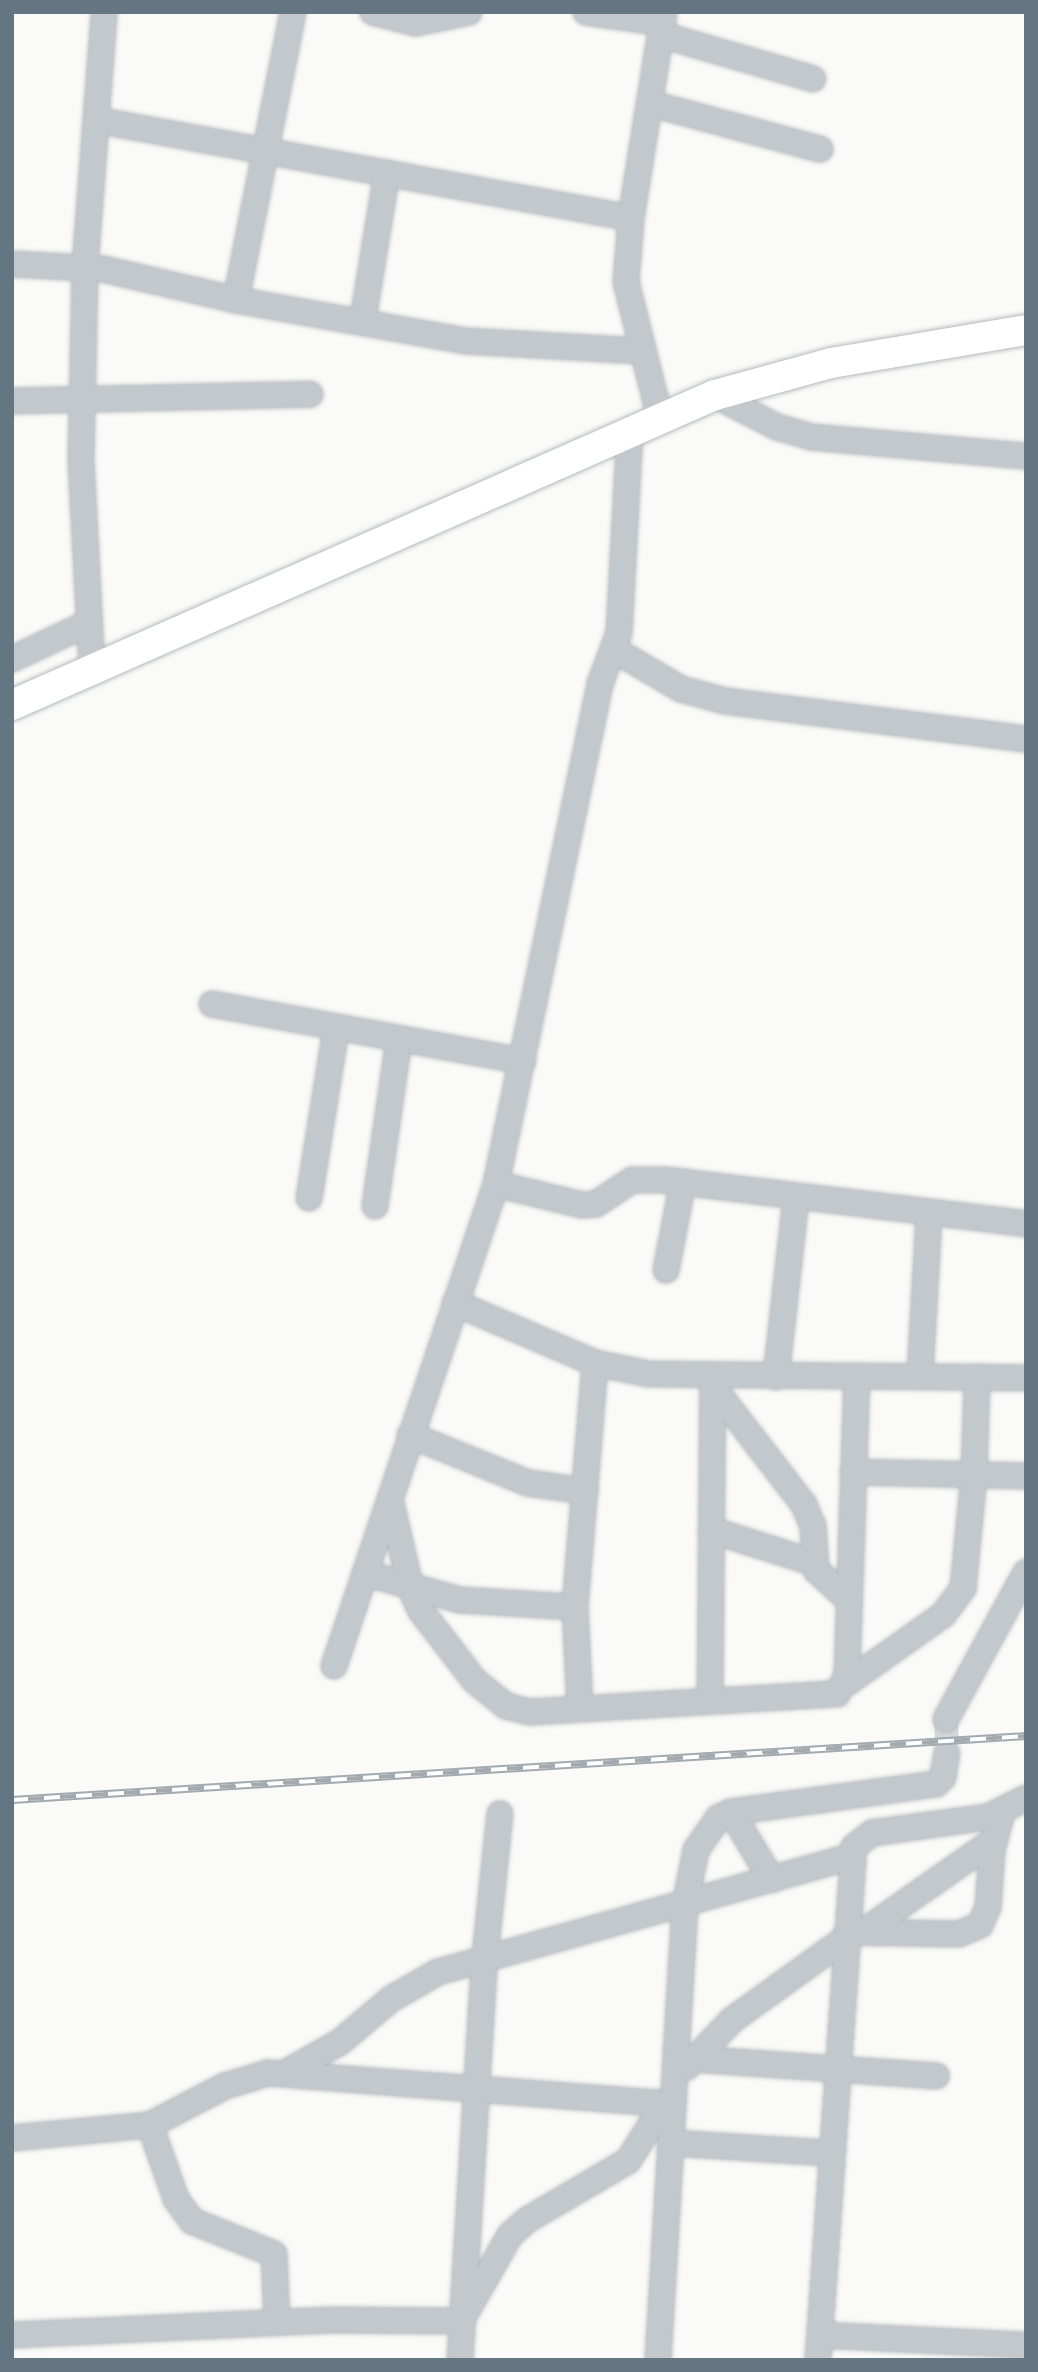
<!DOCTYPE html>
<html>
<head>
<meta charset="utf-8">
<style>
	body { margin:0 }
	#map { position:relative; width:1038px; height:2372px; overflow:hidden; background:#fafaf8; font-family:Jost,sans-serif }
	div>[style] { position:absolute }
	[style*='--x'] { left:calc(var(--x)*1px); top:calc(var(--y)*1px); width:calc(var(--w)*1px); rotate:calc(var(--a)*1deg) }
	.minor-tunnel>* { height:24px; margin-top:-12px; transform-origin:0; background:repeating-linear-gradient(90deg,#d5d9db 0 24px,transparent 0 36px) }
	.roads { filter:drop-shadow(0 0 2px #b5babe) drop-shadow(0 0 2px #b5babe) }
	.minor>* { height:24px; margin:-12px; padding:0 12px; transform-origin:12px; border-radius:12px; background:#c3c8cc }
	.major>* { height:30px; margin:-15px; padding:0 15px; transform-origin:15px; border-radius:15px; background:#fff }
	.rail>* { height:8px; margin-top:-4px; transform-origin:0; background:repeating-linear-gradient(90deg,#fff 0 16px,#a2aab0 0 32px); box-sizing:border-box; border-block:2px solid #a2aab0 }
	span { translate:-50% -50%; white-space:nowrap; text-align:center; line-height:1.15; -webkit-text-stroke:7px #fff; paint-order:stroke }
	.frame { position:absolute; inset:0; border:14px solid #657683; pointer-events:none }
</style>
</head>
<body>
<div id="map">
	<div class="minor-tunnel">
		<div style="--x:946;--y:1719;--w:34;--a:88"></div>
	</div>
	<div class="roads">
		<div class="minor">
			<div style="--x:373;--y:12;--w:44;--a:14.3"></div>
			<div style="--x:416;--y:23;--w:54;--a:-11.7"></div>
			<div style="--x:586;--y:12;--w:78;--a:8.1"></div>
			<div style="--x:662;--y:35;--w:157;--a:16.2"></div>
			<div style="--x:652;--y:104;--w:174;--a:15"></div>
			<div style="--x:96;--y:120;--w:544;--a:10.38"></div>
			<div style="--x:12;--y:264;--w:91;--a:3.1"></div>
			<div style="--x:103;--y:269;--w:137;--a:13.1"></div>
			<div style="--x:236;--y:300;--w:235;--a:10.1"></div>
			<div style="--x:467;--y:341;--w:175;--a:3.3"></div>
			<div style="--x:236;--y:300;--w:294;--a:-78.8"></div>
			<div style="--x:363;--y:319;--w:148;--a:-80.7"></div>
			<div style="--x:715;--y:395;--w:70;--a:27.3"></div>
			<div style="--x:777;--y:427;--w:36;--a:16"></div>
			<div style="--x:812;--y:437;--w:215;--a:5.1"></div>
			<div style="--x:12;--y:401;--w:298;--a:-1.3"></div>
			<div style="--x:660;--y:418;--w:140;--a:-104"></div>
			<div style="--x:626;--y:282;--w:64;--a:-85.5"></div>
			<div style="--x:631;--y:218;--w:209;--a:-80.9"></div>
			<div style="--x:613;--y:649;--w:79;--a:30.5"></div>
			<div style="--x:681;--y:689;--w:46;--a:15.3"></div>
			<div style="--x:725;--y:701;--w:303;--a:7.2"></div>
			<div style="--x:12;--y:659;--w:85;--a:-25.1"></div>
			<div style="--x:92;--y:670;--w:210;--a:-93"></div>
			<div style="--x:81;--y:460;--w:193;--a:-88.8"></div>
			<div style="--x:85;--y:267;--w:256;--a:-85.7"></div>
			<div style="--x:212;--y:1004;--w:316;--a:10.4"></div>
			<div style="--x:496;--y:1184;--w:89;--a:13.7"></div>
			<div style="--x:582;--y:1205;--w:14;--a:-4"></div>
			<div style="--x:596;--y:1204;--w:43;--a:-33.7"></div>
			<div style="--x:632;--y:1180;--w:33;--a:0"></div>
			<div style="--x:665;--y:1180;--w:364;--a:6.9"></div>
			<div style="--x:309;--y:1198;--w:171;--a:-80.9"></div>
			<div style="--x:375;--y:1206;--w:168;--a:-81.8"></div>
			<div style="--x:666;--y:1270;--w:90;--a:-79.1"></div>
			<div style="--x:455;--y:1303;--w:152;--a:23.2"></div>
			<div style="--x:595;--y:1363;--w:55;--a:11.5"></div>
			<div style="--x:649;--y:1374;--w:377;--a:0.6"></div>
			<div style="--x:920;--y:1376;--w:162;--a:-86.8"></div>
			<div style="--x:776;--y:1377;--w:180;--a:-83.6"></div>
			<div style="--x:714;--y:1388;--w:148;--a:52.4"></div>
			<div style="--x:804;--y:1505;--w:23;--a:67"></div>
			<div style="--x:813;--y:1526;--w:44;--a:86.1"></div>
			<div style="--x:816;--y:1570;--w:45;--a:42.3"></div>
			<div style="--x:410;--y:1435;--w:127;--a:22.1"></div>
			<div style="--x:528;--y:1483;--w:58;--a:8"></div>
			<div style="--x:853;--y:1472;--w:173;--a:1.3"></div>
			<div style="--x:390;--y:1499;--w:92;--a:76.9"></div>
			<div style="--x:411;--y:1589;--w:24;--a:66"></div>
			<div style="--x:421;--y:1611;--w:88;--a:52.4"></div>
			<div style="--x:475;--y:1681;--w:40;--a:39"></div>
			<div style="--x:506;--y:1706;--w:25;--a:14"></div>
			<div style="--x:530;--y:1712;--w:308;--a:-3.4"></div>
			<div style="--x:837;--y:1694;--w:21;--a:-62"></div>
			<div style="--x:847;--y:1675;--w:299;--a:-88.1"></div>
			<div style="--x:711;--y:1530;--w:106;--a:17.6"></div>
			<div style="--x:365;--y:1573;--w:99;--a:15.9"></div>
			<div style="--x:460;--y:1600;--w:115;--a:3.5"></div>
			<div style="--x:334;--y:1666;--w:508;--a:-71.42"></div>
			<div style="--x:496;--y:1184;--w:511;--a:-78.25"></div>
			<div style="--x:600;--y:684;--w:54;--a:-69.6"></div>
			<div style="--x:619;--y:633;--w:203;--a:-86.9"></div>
			<div style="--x:844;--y:1685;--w:121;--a:-35.3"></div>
			<div style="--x:943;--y:1615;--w:34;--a:-53"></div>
			<div style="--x:963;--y:1588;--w:114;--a:-84.4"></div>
			<div style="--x:974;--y:1475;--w:98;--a:-88.2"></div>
			<div style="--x:710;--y:1699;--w:323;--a:-89.5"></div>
			<div style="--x:580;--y:1708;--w:101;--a:-92.8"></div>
			<div style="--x:575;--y:1607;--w:245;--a:-85.3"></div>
			<div style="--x:946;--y:1719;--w:167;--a:-61.4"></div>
			<div style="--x:731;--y:1812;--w:79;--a:58.9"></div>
			<div style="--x:847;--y:1932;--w:112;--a:1"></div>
			<div style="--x:959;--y:1934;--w:23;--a:-23"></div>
			<div style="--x:980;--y:1925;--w:20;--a:-66"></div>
			<div style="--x:988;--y:1907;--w:57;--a:-86"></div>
			<div style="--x:992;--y:1850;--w:39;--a:-75"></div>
			<div style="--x:863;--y:1932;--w:159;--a:-35"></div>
			<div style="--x:694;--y:2059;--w:243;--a:4"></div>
			<div style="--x:687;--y:2067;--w:65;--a:-46.2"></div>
			<div style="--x:732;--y:2020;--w:140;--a:-35.7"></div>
			<div style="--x:287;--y:2072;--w:61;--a:-29.5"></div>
			<div style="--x:340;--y:2042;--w:67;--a:-40.1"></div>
			<div style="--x:391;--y:1999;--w:54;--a:-29.9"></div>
			<div style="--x:438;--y:1972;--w:429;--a:-15.6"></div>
			<div style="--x:150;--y:2125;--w:78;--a:70.6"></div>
			<div style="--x:176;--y:2199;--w:27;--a:54"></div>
			<div style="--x:192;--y:2221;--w:88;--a:21.9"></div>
			<div style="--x:274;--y:2254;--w:68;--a:87.5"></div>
			<div style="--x:12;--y:2138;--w:139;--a:-5.4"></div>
			<div style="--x:150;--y:2125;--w:85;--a:-27.5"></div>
			<div style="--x:225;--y:2086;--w:45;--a:-16.8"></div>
			<div style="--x:268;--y:2073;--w:405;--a:4.4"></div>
			<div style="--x:671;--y:2143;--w:161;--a:3.6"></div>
			<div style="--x:12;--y:2335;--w:319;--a:-2.7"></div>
			<div style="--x:331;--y:2320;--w:130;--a:0.4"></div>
			<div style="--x:461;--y:2321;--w:99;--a:-60.3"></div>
			<div style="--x:510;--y:2235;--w:23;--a:-41"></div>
			<div style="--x:527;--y:2220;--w:117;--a:-30.3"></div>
			<div style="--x:628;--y:2161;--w:69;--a:-57.5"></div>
			<div style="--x:820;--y:2335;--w:206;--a:2.8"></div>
			<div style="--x:460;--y:2360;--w:405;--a:-86.5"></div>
			<div style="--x:485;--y:1956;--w:143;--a:-84"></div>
			<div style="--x:658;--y:2360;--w:456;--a:-86.6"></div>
			<div style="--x:685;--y:1905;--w:56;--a:-78.7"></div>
			<div style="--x:696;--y:1850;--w:39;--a:-55"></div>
			<div style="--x:718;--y:1818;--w:14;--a:-25"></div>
			<div style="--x:731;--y:1812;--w:207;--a:-7.8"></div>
			<div style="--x:936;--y:1784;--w:10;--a:-45"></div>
			<div style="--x:943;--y:1777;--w:24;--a:-81"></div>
			<div style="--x:818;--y:2360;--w:514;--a:-85.99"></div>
			<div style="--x:854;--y:1847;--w:23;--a:-38"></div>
			<div style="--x:872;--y:1833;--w:117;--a:-7.9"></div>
			<div style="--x:988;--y:1817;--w:42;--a:-26.6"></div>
		</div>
		<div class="major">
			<div style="--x:12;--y:705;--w:768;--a:-23.8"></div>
			<div style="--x:715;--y:395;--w:120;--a:-15.4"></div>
			<div style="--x:831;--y:363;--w:198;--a:-9.6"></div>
		</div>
	</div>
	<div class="rail">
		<div style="--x:12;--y:1800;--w:1016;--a:-3.61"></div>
	</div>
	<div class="frame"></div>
</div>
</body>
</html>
